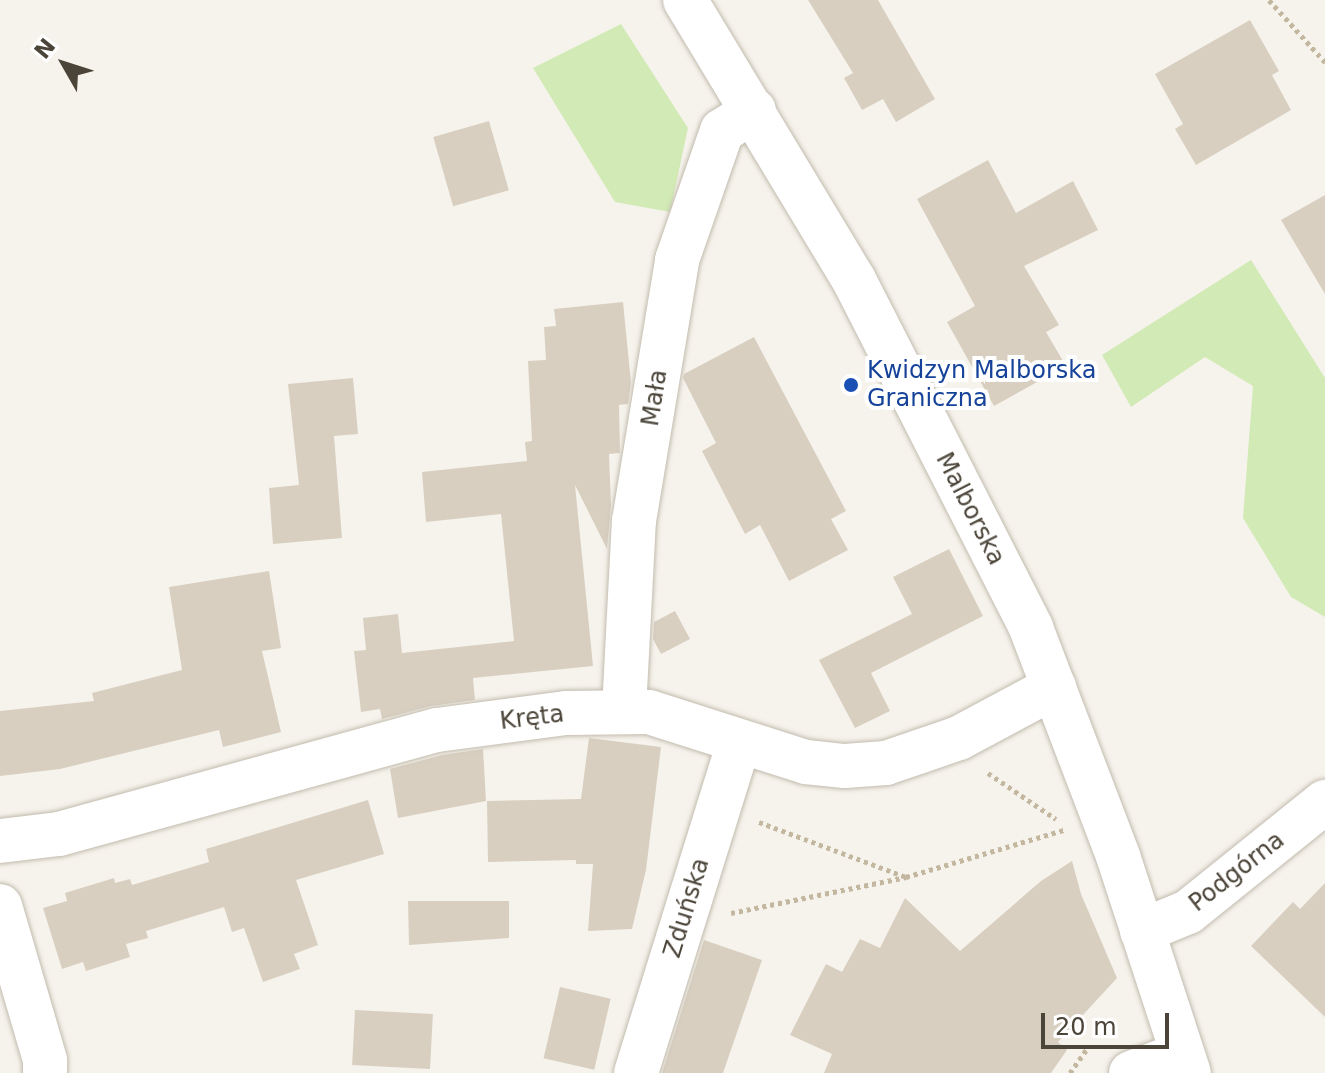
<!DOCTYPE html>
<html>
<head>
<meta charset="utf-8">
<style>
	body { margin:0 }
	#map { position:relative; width:1325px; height:1073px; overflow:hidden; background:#f6f3ec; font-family:"DejaVu Sans",sans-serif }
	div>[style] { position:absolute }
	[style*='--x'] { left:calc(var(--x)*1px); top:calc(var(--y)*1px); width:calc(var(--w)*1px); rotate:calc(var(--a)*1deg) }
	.green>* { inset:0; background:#d2eab5 }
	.building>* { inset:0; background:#d8cfc1; transform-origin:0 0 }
	.path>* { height:5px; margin-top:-2.5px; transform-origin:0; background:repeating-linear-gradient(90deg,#c4b79f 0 4px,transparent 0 8px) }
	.roads { filter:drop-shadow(0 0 2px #c2bbae) drop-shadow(0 0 2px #c2bbae) }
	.minor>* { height:44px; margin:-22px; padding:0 22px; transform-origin:22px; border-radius:22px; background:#fff }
	.dots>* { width:22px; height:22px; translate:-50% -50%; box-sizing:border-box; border:4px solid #fff; border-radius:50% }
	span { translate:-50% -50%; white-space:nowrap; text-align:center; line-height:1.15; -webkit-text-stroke:8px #fff; paint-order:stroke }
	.transit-label { font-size:24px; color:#164399 }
	.left { translate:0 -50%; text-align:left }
	.street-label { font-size:24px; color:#4b4439 }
	.north { position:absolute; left:24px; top:24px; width:80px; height:80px; -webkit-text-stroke:6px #fff; paint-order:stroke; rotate:309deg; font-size:22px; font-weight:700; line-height:32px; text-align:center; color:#4b4439 }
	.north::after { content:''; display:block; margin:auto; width:28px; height:36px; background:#4b4439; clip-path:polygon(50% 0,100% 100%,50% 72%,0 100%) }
	.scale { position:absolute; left:1041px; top:1013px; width:128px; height:36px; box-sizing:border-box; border:4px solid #4b4439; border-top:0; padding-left:10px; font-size:24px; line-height:28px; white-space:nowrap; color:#4b4439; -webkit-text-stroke:6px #fff; paint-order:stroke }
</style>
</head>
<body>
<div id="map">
	<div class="green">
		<div style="clip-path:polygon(621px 24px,688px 128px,670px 212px,615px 202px,533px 68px)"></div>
		<div style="clip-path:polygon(1251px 260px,1325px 378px,1325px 617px,1291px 597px,1243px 518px,1253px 386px,1205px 357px,1131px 407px,1102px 355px)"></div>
	</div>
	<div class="building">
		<div style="clip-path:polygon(808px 0,878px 0,935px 99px,896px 122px,883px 99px,862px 110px,844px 78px,853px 73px)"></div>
		<div style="clip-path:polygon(1250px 20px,1279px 71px,1272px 75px,1291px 110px,1196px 165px,1175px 129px,1183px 124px,1155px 74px)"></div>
		<div style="left:489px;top:121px;width:72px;height:58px;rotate:74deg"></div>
		<div style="clip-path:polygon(988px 160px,1016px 213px,1073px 181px,1098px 230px,1024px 266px,1059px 325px,1046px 332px,1066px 366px,994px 406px,947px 322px,975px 306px,917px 199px)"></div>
		<div style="clip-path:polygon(1325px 195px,1325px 294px,1281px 220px)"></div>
		<div style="clip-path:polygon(623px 302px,631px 383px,628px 404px,619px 405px,620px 453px,609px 454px,611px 505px,607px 549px,575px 485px,593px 666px,473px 678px,475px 700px,431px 706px,382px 719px,380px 709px,361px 712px,354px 651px,366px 650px,363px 618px,398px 614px,402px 653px,514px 641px,501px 514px,426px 522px,422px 472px,527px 461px,525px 442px,532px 441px,528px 361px,546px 360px,544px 327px,556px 326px,554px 309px)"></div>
		<div style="clip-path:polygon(754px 337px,846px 511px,831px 519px,848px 550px,789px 581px,760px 525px,745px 534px,702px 451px,716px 443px,683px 378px,684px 374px)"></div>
		<div style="clip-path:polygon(353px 378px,358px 434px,334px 436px,342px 538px,273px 544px,269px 488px,299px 485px,288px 384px)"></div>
		<div style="clip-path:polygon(949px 549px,983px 616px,871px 673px,890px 711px,855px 728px,819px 660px,912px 614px,893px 577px)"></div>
		<div style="clip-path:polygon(269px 571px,281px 648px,262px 651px,281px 732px,223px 747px,219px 730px,60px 769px,0 776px,0 711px,94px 701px,92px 693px,182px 670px,169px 587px)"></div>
		<div style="clip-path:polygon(675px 611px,690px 639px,661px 654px,653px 639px,654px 622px)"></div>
		<div style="clip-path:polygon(589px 738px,661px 747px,646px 870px,632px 929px,588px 931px,593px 864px,576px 864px,576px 860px,488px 862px,487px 801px,581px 799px)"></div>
		<div style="clip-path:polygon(483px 749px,486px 801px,398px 818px,390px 769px,442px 755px)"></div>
		<div style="clip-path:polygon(368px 800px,384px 854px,296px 880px,318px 945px,294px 954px,300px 969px,263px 982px,244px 928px,232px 932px,224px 907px,146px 931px,148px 938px,126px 944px,130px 957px,86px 971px,83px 962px,62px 969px,43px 908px,67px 901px,65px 893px,114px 878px,115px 883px,130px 879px,132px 885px,209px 862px,206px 849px)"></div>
		<div style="clip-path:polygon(1072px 861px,1081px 894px,1117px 978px,1058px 1042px,1067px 1050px,1051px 1073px,824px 1073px,832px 1054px,790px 1035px,826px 964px,842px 972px,860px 939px,880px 948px,905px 898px,960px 951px,1041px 881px)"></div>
		<div style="clip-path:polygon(1325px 883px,1325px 1017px,1251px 946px,1293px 902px,1300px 909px)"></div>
		<div style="clip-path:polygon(408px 901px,509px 901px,509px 938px,409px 945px)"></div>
		<div style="clip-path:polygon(704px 940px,762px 960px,723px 1073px,662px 1073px)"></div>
		<div style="left:560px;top:987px;width:52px;height:73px;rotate:13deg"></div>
		<div style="left:355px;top:1010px;width:78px;height:55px;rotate:3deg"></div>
	</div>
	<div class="path">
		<div style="--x:1269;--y:0;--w:84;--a:47.9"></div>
		<div style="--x:988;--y:773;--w:82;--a:34.1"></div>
		<div style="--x:759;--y:822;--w:157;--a:20.5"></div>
		<div style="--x:906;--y:877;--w:165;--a:-16.6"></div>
		<div style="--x:731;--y:913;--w:179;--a:-11.6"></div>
		<div style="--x:1070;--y:1073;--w:29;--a:-55"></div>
	</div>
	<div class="roads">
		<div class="minor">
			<div style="--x:685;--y:0;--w:327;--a:58.9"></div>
			<div style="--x:854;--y:280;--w:390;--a:63"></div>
			<div style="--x:1031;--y:628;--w:244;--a:69.1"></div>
			<div style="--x:1118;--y:856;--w:228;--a:71.9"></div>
			<div style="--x:624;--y:710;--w:189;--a:-87"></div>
			<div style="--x:634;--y:521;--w:265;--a:-80.6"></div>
			<div style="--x:677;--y:260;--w:137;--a:-70.8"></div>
			<div style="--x:722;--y:131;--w:38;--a:-33"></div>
			<div style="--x:0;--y:841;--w:59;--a:-6.8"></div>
			<div style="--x:59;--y:834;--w:392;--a:-15.4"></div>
			<div style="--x:437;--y:730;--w:130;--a:-7.5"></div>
			<div style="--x:566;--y:713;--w:83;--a:-0.7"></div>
			<div style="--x:649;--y:712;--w:165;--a:17.7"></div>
			<div style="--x:806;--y:762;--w:39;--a:6"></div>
			<div style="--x:845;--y:766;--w:41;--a:-4.2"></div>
			<div style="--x:886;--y:763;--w:77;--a:-18.9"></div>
			<div style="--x:959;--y:738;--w:108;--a:-28.2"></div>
			<div style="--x:0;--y:906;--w:160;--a:73.7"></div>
			<div style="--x:45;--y:1060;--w:13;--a:90"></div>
			<div style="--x:1142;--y:931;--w:50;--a:-22.4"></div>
			<div style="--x:1188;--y:912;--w:176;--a:-38.8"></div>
			<div style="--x:636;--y:1073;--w:346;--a:-72.7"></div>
			<div style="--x:1131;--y:1073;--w:53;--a:-20.8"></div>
		</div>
	</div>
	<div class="dots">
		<div style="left:851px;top:385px;background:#1a4fb4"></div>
	</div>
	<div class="transit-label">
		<span class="left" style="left:867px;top:385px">Kwidzyn Malborska<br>Graniczna</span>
	</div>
	<div class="street-label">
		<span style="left:655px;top:398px;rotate:-81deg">Mała</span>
		<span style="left:970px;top:509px;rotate:63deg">Malborska</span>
		<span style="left:532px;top:718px;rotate:-7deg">Kręta</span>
		<span style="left:1237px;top:872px;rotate:-38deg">Podgórna</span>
		<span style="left:687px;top:908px;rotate:-73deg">Zduńska</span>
	</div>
	<div class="north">N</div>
	<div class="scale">20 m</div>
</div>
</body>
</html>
